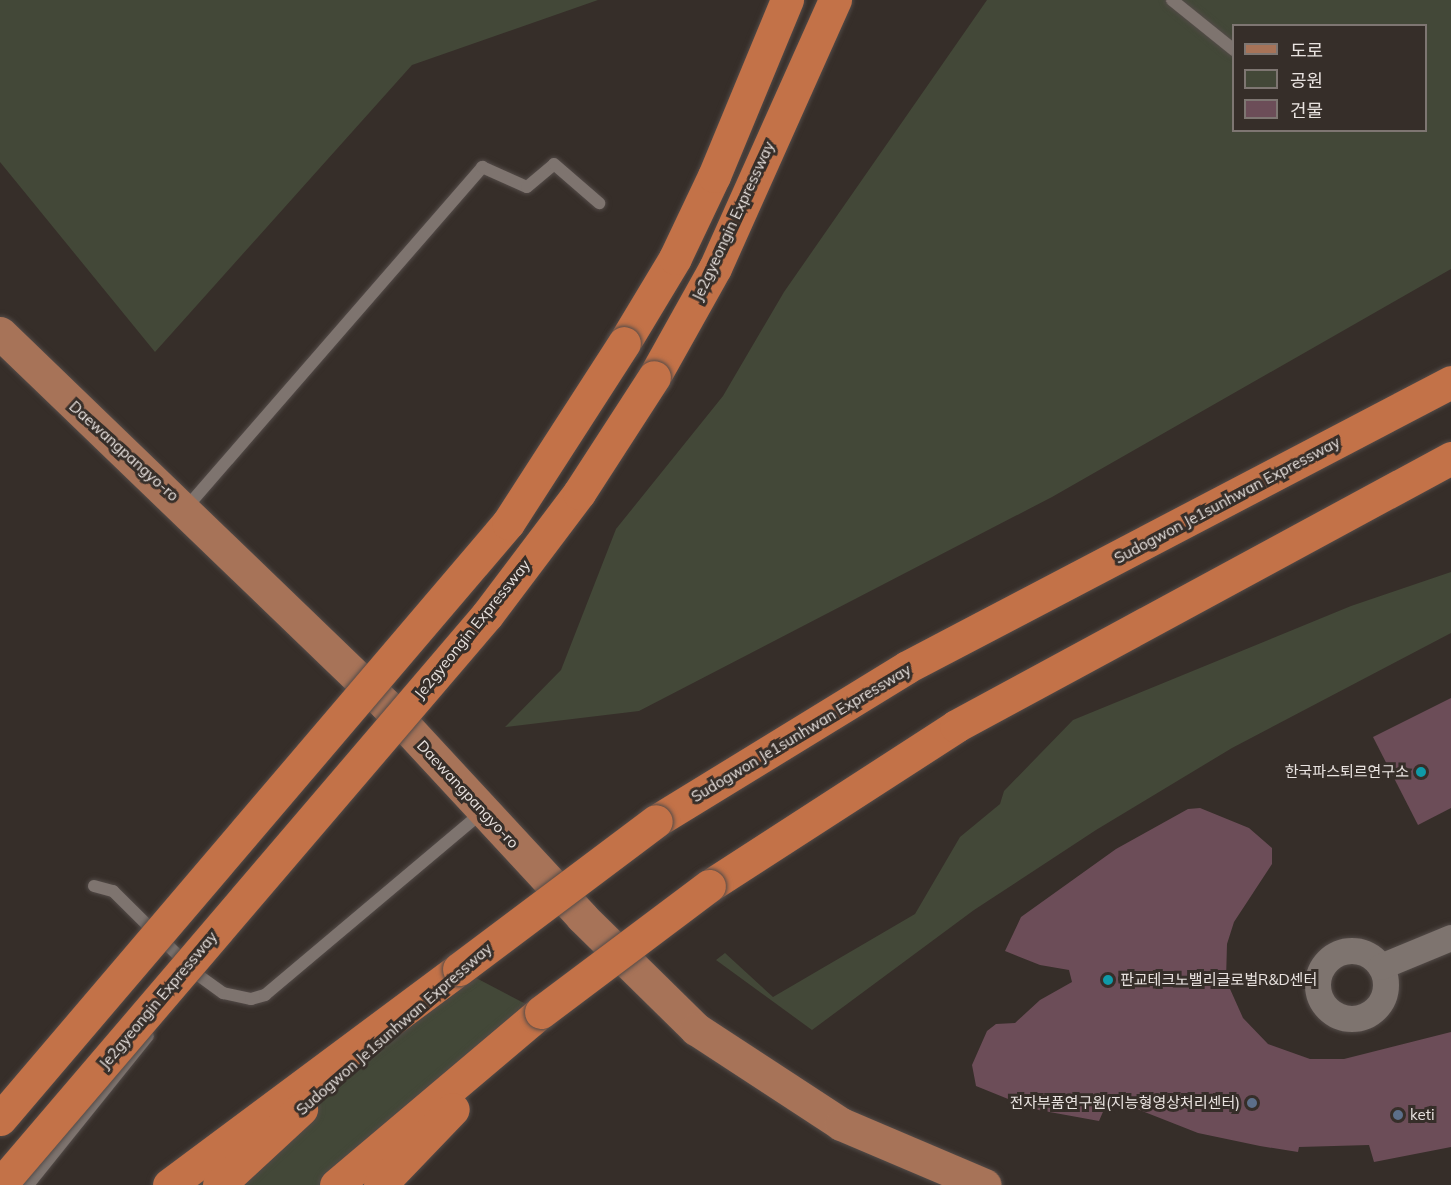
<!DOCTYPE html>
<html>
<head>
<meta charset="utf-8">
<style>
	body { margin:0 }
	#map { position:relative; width:1451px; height:1185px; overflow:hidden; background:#362e29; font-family:Mulish,"Noto Sans KR",sans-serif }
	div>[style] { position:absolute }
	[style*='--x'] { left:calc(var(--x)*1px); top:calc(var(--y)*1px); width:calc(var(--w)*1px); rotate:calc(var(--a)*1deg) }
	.green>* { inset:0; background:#434838 }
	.building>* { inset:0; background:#6c4d58 }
	.roads { filter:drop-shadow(0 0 2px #534b48) drop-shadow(0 0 2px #534b48) }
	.lane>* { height:12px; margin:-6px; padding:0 6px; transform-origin:6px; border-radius:6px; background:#7e746f }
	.street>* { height:26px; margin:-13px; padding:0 13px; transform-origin:13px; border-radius:13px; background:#7e746f }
	.street>.ring { margin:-13px; padding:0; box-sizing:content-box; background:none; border:26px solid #7e746f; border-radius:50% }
	.primary>* { height:33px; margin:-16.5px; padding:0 16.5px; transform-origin:16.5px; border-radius:16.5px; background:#a77358 }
	.highway>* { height:33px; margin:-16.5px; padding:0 16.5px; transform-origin:16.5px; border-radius:16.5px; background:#c37248 }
	.bridges { filter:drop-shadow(0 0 2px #534b48) drop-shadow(0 0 2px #534b48) }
	.highway-bridge>* { height:33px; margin:-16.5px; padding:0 16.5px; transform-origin:16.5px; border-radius:16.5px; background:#c37248 }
	.dots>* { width:16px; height:16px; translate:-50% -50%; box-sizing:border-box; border:3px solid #362e29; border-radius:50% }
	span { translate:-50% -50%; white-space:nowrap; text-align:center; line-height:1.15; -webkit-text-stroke:6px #362e29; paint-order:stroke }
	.street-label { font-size:15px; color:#e9e3e0 }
	.poi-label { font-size:15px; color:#e9e3e0 }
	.right { translate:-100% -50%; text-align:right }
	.left { translate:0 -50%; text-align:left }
	.legend { position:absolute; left:1232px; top:24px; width:195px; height:108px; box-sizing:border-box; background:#362e29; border:2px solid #7e7672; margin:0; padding:8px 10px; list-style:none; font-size:18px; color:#e9e3e0 }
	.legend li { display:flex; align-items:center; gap:12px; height:30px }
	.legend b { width:30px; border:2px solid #7e7672 }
</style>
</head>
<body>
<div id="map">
	<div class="green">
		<div style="clip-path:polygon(0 0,598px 0,412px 65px,155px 352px,0 162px)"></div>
		<div style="clip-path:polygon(evenodd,987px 0,1451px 0,1451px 269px,1052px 497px,639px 711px,505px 727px,561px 670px,616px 529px,723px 396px,784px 292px,987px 0,1234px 26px,1426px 26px,1426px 130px,1234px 130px,1234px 26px)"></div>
		<div style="clip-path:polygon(1451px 572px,1451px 633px,1232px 748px,1096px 830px,974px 910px,812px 1030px,716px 960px,725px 953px,773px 997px,915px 914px,960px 837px,1000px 804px,1004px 791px,1073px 720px,1351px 606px)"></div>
		<div style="clip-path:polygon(459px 969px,541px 1012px,380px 1185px,169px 1185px)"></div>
	</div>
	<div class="building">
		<div style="clip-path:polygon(1451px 698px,1451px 808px,1418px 825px,1373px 737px)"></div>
		<div style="clip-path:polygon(1200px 808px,1249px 828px,1272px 848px,1272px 864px,1234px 922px,1227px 944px,1226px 980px,1243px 1018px,1268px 1044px,1310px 1059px,1344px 1059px,1451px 1032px,1451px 1147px,1374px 1162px,1369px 1145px,1299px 1147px,1298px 1152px,1260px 1146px,1198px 1133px,1109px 1098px,1099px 1121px,1033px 1109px,976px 1086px,972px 1065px,987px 1031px,996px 1024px,1015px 1023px,1040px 1000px,1072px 982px,1069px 970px,1040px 965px,1005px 951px,1021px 917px,1116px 849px,1188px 809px)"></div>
	</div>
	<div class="roads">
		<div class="lane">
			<div style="--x:1172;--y:0;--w:80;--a:38.9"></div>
			<div style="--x:186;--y:508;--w:452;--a:-49"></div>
			<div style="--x:482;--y:167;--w:49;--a:24"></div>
			<div style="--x:527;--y:187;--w:35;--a:-40"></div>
			<div style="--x:554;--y:164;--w:60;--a:40.9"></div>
			<div style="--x:94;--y:886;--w:20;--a:15"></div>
			<div style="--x:113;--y:891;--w:120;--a:44.7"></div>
			<div style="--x:198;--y:975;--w:31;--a:36"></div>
			<div style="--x:223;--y:993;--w:29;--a:12"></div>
			<div style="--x:251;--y:999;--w:15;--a:-16"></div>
			<div style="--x:265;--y:995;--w:284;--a:-40.1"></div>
			<div style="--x:28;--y:1185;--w:191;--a:-51.2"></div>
		</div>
		<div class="street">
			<div class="ring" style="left:1318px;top:951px;width:42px;height:42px"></div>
			<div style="--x:1381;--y:967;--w:76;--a:-22.5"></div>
		</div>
		<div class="primary">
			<div style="--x:0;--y:333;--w:535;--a:43.94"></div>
			<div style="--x:385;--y:704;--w:290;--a:47.2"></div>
			<div style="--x:582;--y:917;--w:160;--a:44.5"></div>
			<div style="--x:696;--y:1029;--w:173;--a:33.2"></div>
			<div style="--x:841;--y:1124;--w:156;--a:23"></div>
		</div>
		<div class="highway">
			<div style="--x:624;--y:343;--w:99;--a:-59"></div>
			<div style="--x:675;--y:258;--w:91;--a:-64.6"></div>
			<div style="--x:714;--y:176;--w:191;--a:-67.5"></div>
			<div style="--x:654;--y:377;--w:125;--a:-60.8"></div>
			<div style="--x:715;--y:268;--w:294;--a:-65.9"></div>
			<div style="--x:656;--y:821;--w:294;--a:-31.5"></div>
			<div style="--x:907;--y:667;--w:614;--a:-27.65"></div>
			<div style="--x:709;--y:886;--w:294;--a:-32.9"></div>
			<div style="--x:956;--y:726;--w:563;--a:-28.43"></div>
			<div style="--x:169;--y:1185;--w:362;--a:-36.7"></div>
			<div style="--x:219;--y:1185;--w:112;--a:-42.8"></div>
			<div style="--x:336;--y:1185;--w:268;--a:-40.2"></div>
			<div style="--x:380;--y:1185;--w:105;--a:-46.2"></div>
		</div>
	</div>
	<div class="bridges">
		<div class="highway-bridge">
			<div style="--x:459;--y:969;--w:246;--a:-36.9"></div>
			<div style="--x:541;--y:1012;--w:210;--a:-36.9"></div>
			<div style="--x:0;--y:1119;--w:783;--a:-49.56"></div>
			<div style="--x:508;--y:523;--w:214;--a:-57.2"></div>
			<div style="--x:0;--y:1185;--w:750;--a:-49.49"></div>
			<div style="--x:487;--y:615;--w:153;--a:-53"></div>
			<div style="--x:579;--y:493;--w:138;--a:-57.1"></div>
		</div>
	</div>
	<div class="dots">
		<div style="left:1421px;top:772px;background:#0f9aa8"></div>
		<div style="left:1108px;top:980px;background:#0f9aa8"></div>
		<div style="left:1252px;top:1103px;background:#5c6f8a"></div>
		<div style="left:1398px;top:1115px;background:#5c6f8a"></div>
	</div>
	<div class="street-label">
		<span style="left:733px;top:221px;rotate:-65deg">Je2gyeongin Expressway</span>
		<span style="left:124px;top:451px;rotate:42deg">Daewangpangyo-ro</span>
		<span style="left:1227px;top:500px;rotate:-28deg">Sudogwon Je1sunhwan Expressway</span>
		<span style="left:472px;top:629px;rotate:-51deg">Je2gyeongin Expressway</span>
		<span style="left:801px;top:733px;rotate:-31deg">Sudogwon Je1sunhwan Expressway</span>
		<span style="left:468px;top:794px;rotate:47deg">Daewangpangyo-ro</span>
		<span style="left:158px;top:1000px;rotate:-50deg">Je2gyeongin Expressway</span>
		<span style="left:394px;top:1029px;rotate:-41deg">Sudogwon Je1sunhwan Expressway</span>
	</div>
	<div class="poi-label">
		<span class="right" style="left:1409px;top:772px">한국파스퇴르연구소</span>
		<span class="left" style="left:1120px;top:980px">판교테크노밸리글로벌R&amp;D센터</span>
		<span class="right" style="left:1240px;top:1103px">전자부품연구원(지능형영상처리센터)</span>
		<span class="left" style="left:1410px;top:1115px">keti</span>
	</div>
	<ul class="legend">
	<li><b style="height:8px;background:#a77358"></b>도로</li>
	<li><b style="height:16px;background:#434838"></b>공원</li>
	<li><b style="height:16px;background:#6c4d58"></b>건물</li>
	</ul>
</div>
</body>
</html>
